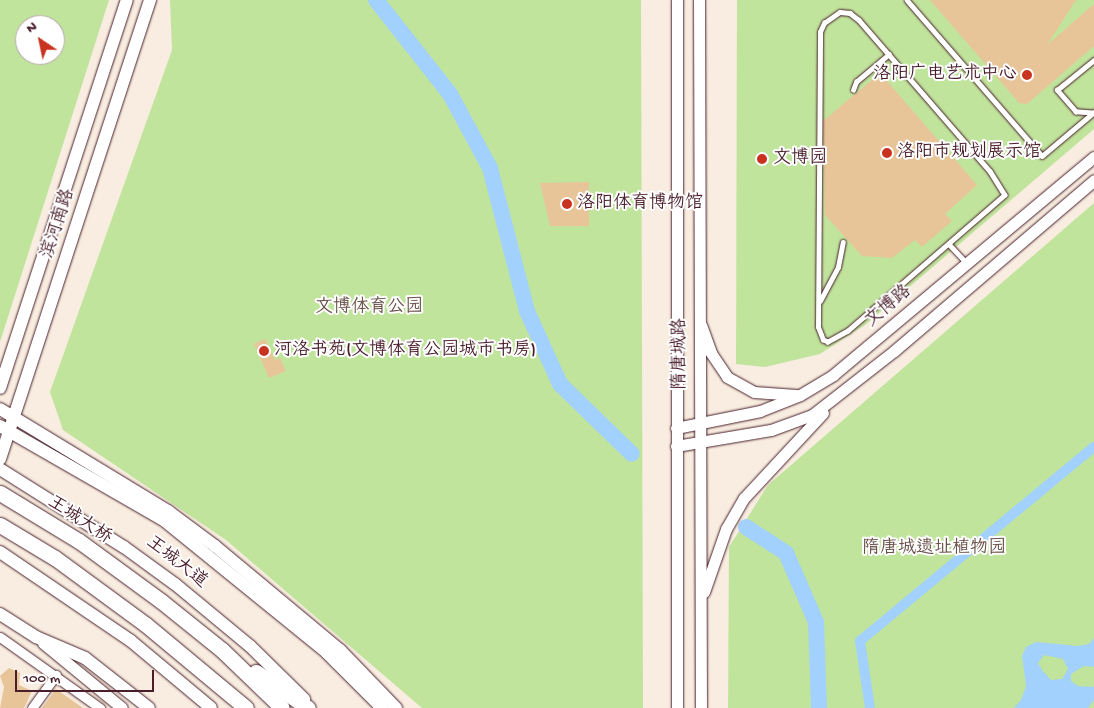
<!DOCTYPE html>
<html>
<head>
<meta charset="utf-8">
<style>
	body { margin:0 }
	#map { position:relative; width:1094px; height:708px; overflow:hidden; background:#f8ede0; font-family:"Gochi Hand","LXGW WenKai TC",sans-serif }
	div>[style] { position:absolute }
	[style*='--x'] { left:calc(var(--x)*1px); top:calc(var(--y)*1px); width:calc(var(--w)*1px); rotate:calc(var(--a)*1deg) }
	.green>* { inset:0; background:#c1e49d }
	.water>* { inset:0; background:#a2d1fd }
	.canal>* { height:10px; margin:-5px; padding:0 5px; transform-origin:5px; border-radius:5px; background:#a2d1fd }
	.river>* { height:16px; margin:-8px; padding:0 8px; transform-origin:8px; border-radius:8px; background:#a2d1fd }
	.building>* { inset:0; background:#e8c499 }
	.roads { filter:drop-shadow(0 0 1px #4a1f2b) drop-shadow(0 0 1px #4a1f2b) }
	.lane>* { height:4.5px; margin:-2.25px; padding:0 2.25px; transform-origin:2.25px; border-radius:2.25px; background:#fff }
	.street>* { height:9px; margin:-4.5px; padding:0 4.5px; transform-origin:4.5px; border-radius:4.5px; background:#fff }
	.secondary>* { height:11px; margin:-5.5px; padding:0 5.5px; transform-origin:5.5px; border-radius:5.5px; background:#fff }
	.primary>* { height:12px; margin:-6px; padding:0 6px; transform-origin:6px; border-radius:6px; background:#fff }
	.highway>* { height:15px; margin:-7.5px; padding:0 7.5px; transform-origin:7.5px; border-radius:7.5px; background:#fff }
	.dots>* { width:14px; height:14px; translate:-50% -50%; box-sizing:border-box; border:2px solid #fff; border-radius:50% }
	span { translate:-50% -50%; white-space:nowrap; text-align:center; line-height:1.15; -webkit-text-stroke:4px #fff; paint-order:stroke }
	.poi-label { font-size:18px; color:#4a1f2b }
	.right { translate:-100% -50%; text-align:right }
	.left { translate:0 -50%; text-align:left }
	.street-label { font-size:18px; color:#4a1f2b }
	.park-label { font-size:18px; color:#685048 }
	.north { position:absolute; left:15px; top:15px; width:50px; height:50px; box-sizing:border-box; background:#fff; border:1px solid #b7a5aa; border-radius:50%; rotate:326deg; font-size:14px; font-weight:700; line-height:20px; text-align:center; color:#4a1f2b }
	.north::after { content:''; display:block; margin:auto; width:18px; height:22px; background:#c8321e; clip-path:polygon(50% 0,100% 100%,50% 72%,0 100%) }
	.scale { position:absolute; left:15px; top:670px; width:139px; height:22px; box-sizing:border-box; border:2px solid #4a1f2b; border-top:0; padding-left:6px; font-size:15px; line-height:18px; white-space:nowrap; color:#4a1f2b; -webkit-text-stroke:4px #fff; paint-order:stroke }
</style>
</head>
<body>
<div id="map">
	<div class="green">
		<div style="clip-path:polygon(evenodd,0 0,109px 0,0 342px,0 0,25px 25px,55px 25px,55px 55px,25px 55px,25px 25px)"></div>
		<div style="clip-path:polygon(170px 0,641px 0,643px 708px,422px 708px,226px 540px,63px 430px,50px 392px,172px 50px)"></div>
		<div style="clip-path:polygon(737px 0,1094px 0,1094px 129px,865px 325px,820px 354px,765px 367px,736px 364px)"></div>
		<div style="clip-path:polygon(1094px 203px,1094px 708px,728px 708px,729px 547px,768px 485px)"></div>
	</div>
	<div class="water">
		<div style="clip-path:polygon(evenodd,1094px 638px,1094px 667px,1084px 666px,1071px 674px,1071px 681px,1078px 686px,1094px 687px,1094px 700px,1088px 708px,1014px 708px,1021px 700px,1026px 686px,1022px 656px,1026px 647px,1036px 642px,1078px 646px,1089px 644px,1094px 638px,1044px 655px,1063px 659px,1068px 669px,1062px 679px,1051px 680px,1042px 670px,1038px 663px,1044px 655px)"></div>
	</div>
	<div class="canal">
		<div style="--x:870;--y:708;--w:68;--a:-98.5"></div>
		<div style="--x:860;--y:641;--w:304;--a:-39.7"></div>
	</div>
	<div class="river">
		<div style="--x:376;--y:0;--w:120;--a:51.8"></div>
		<div style="--x:450;--y:94;--w:84;--a:61.6"></div>
		<div style="--x:490;--y:168;--w:148;--a:75.5"></div>
		<div style="--x:527;--y:311;--w:80;--a:65.7"></div>
		<div style="--x:560;--y:384;--w:100;--a:44.2"></div>
		<div style="--x:746;--y:527;--w:48;--a:33"></div>
		<div style="--x:786;--y:553;--w:75;--a:66.5"></div>
		<div style="--x:816;--y:622;--w:86;--a:88"></div>
	</div>
	<div class="building">
		<div style="clip-path:polygon(930px 0,1076px 0,1047px 45px,1094px 4px,1094px 46px,1027px 104px,1019px 103px)"></div>
		<div style="clip-path:polygon(880px 73px,977px 185px,945px 214px,952px 221px,922px 247px,915px 240px,892px 258px,862px 256px,825px 215px,823px 121px)"></div>
		<div style="clip-path:polygon(589px 182px,589px 226px,550px 226px,540px 183px)"></div>
		<div style="clip-path:polygon(265px 339px,275px 360px,280px 358px,286px 371px,269px 378px,254px 344px)"></div>
		<div style="clip-path:polygon(9px 668px,20px 673px,19px 685px,32px 691px,24px 708px,0 708px,4px 687px,0 676px)"></div>
		<div style="clip-path:polygon(56px 689px,83px 708px,42px 708px)"></div>
	</div>
	<div class="roads">
		<div class="lane">
			<div style="--x:907;--y:0;--w:206;--a:49.1"></div>
			<div style="--x:1042;--y:156;--w:68;--a:-40.2"></div>
			<div style="--x:840;--y:12;--w:10;--a:6"></div>
			<div style="--x:850;--y:13;--w:11;--a:38"></div>
			<div style="--x:859;--y:20;--w:200;--a:49.1"></div>
			<div style="--x:990;--y:171;--w:28;--a:58"></div>
			<div style="--x:1005;--y:195;--w:208;--a:139.1"></div>
			<div style="--x:848;--y:331;--w:23;--a:151"></div>
			<div style="--x:828;--y:342;--w:5;--a:-158"></div>
			<div style="--x:823;--y:340;--w:14;--a:-111"></div>
			<div style="--x:818;--y:327;--w:295;--a:-89.6"></div>
			<div style="--x:820;--y:32;--w:10;--a:-66"></div>
			<div style="--x:824;--y:23;--w:19;--a:-35"></div>
			<div style="--x:853;--y:90;--w:9;--a:-69"></div>
			<div style="--x:856;--y:82;--w:43;--a:-40.3"></div>
			<div style="--x:1092;--y:113;--w:16;--a:-176"></div>
			<div style="--x:1076;--y:112;--w:29;--a:-131"></div>
			<div style="--x:1057;--y:90;--w:48;--a:-39"></div>
			<div style="--x:950;--y:245;--w:23;--a:47"></div>
			<div style="--x:820;--y:301;--w:38;--a:-62"></div>
			<div style="--x:838;--y:267;--w:25;--a:-79"></div>
		</div>
		<div class="street">
			<div style="--x:0;--y:637;--w:123;--a:35.4"></div>
			<div style="--x:32;--y:708;--w:41;--a:-54"></div>
		</div>
		<div class="secondary">
			<div style="--x:699;--y:0;--w:708;--a:89.84"></div>
			<div style="--x:701;--y:325;--w:30;--a:70"></div>
			<div style="--x:711;--y:353;--w:29;--a:56"></div>
			<div style="--x:727;--y:377;--w:31;--a:29"></div>
			<div style="--x:754;--y:392;--w:42;--a:4.1"></div>
			<div style="--x:676;--y:428;--w:86;--a:-11.4"></div>
			<div style="--x:760;--y:411;--w:43;--a:-21.8"></div>
			<div style="--x:800;--y:395;--w:39;--a:-31"></div>
			<div style="--x:833;--y:375;--w:340;--a:-39.9"></div>
			<div style="--x:676;--y:446;--w:96;--a:-9.6"></div>
			<div style="--x:771;--y:430;--w:44;--a:-20.1"></div>
			<div style="--x:812;--y:415;--w:104;--a:-38"></div>
			<div style="--x:894;--y:351;--w:263;--a:-40.5"></div>
			<div style="--x:704;--y:592;--w:67;--a:-70.8"></div>
			<div style="--x:726;--y:529;--w:36;--a:-60"></div>
			<div style="--x:744;--y:498;--w:116;--a:-47.1"></div>
			<div style="--x:43;--y:643;--w:102;--a:39.4"></div>
			<div style="--x:677;--y:708;--w:708;--a:-90"></div>
		</div>
		<div class="primary">
			<div style="--x:0;--y:388;--w:408;--a:-71.9"></div>
			<div style="--x:0;--y:409;--w:197;--a:31.3"></div>
			<div style="--x:168;--y:511;--w:59;--a:36.7"></div>
			<div style="--x:215;--y:546;--w:163;--a:39.8"></div>
			<div style="--x:340;--y:650;--w:81;--a:46"></div>
			<div style="--x:0;--y:426;--w:190;--a:29.9"></div>
			<div style="--x:165;--y:521;--w:208;--a:39.1"></div>
			<div style="--x:326;--y:652;--w:79;--a:45"></div>
			<div style="--x:0;--y:459;--w:483;--a:-71.9"></div>
			<div style="--x:0;--y:469;--w:146;--a:32.2"></div>
			<div style="--x:124;--y:547;--w:63;--a:36"></div>
			<div style="--x:175;--y:584;--w:97;--a:39.6"></div>
			<div style="--x:250;--y:646;--w:76;--a:44.5"></div>
			<div style="--x:0;--y:552;--w:158;--a:34.2"></div>
			<div style="--x:131;--y:641;--w:104;--a:39.9"></div>
			<div style="--x:0;--y:614;--w:43;--a:32.6"></div>
			<div style="--x:36;--y:637;--w:53;--a:23.2"></div>
			<div style="--x:85;--y:658;--w:81;--a:38"></div>
		</div>
		<div class="highway">
			<div style="--x:0;--y:493;--w:92;--a:31.3"></div>
			<div style="--x:79;--y:541;--w:102;--a:36.2"></div>
			<div style="--x:161;--y:601;--w:78;--a:38.8"></div>
			<div style="--x:222;--y:650;--w:83;--a:44"></div>
			<div style="--x:0;--y:525;--w:64;--a:31"></div>
			<div style="--x:55;--y:558;--w:112;--a:36.3"></div>
			<div style="--x:145;--y:624;--w:131;--a:39.7"></div>
			<div style="--x:256;--y:672;--w:63;--a:34.7"></div>
		</div>
	</div>
	<div class="dots">
		<div style="left:1027px;top:75px;background:#c8321e"></div>
		<div style="left:887px;top:153px;background:#c8321e"></div>
		<div style="left:762px;top:159px;background:#c8321e"></div>
		<div style="left:567px;top:204px;background:#c8321e"></div>
		<div style="left:264px;top:351px;background:#c8321e"></div>
	</div>
	<div class="poi-label">
		<span class="right" style="left:1017px;top:75px">洛阳广电艺术中心</span>
		<span class="left" style="left:897px;top:153px">洛阳市规划展示馆</span>
		<span class="left" style="left:773px;top:159px">文博园</span>
		<span class="left" style="left:577px;top:204px">洛阳体育博物馆</span>
		<span class="left" style="left:274px;top:351px">河洛书苑(文博体育公园城市书房)</span>
	</div>
	<div class="street-label">
		<span style="left:59px;top:224px;rotate:-72deg">滨河南路</span>
		<span style="left:889px;top:307px;rotate:-40deg">文博路</span>
		<span style="left:681px;top:354px;rotate:-90deg">隋唐城路</span>
		<span style="left:79px;top:521px;rotate:33deg">王城大桥</span>
		<span style="left:176px;top:563px;rotate:38deg">王城大道</span>
	</div>
	<div class="park-label">
		<span style="left:369px;top:308px">文博体育公园</span>
		<span style="left:934px;top:549px">隋唐城遗址植物园</span>
	</div>
	<div class="north">N</div>
	<div class="scale">100 m</div>
</div>
</body>
</html>
